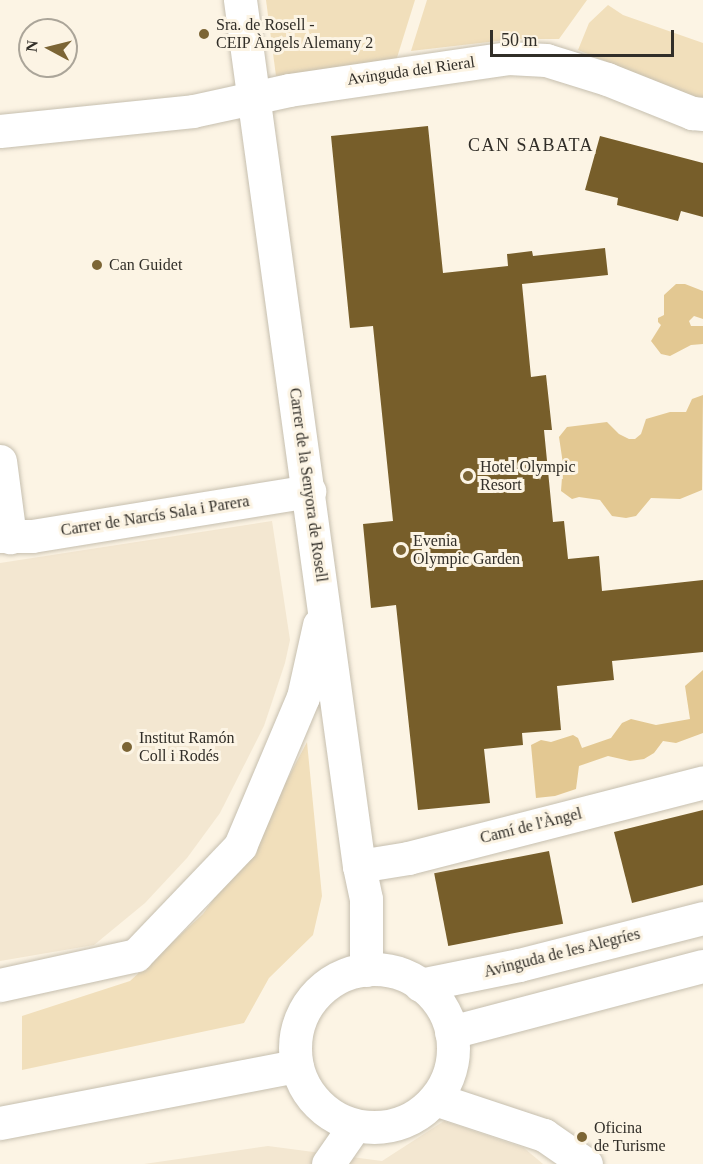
<!DOCTYPE html>
<html>
<head>
<meta charset="utf-8">
<style>
	body { margin:0 }
	#map { position:relative; width:703px; height:1164px; overflow:hidden; background:#fcf4e4; font-family:Georgia,serif }
	div>[style] { position:absolute }
	[style*='--x'] { left:calc(var(--x)*1px); top:calc(var(--y)*1px); width:calc(var(--w)*1px); rotate:calc(var(--a)*1deg) }
	.built>* { inset:0; background:#f3e7d1 }
	.green>* { inset:0; background:#f1dfbb }
	.water>* { inset:0; background:#e3c892 }
	.building>* { inset:0; background:#775e2a; transform-origin:0 0 }
	.roads { filter:drop-shadow(0 0 2px #c6bfaf) drop-shadow(0 0 2px #c6bfaf) }
	.minor>* { height:33px; margin:-16.5px; padding:0 16.5px; transform-origin:16.5px; border-radius:16.5px; background:#fff }
	.major>* { height:33px; margin:-16.5px; padding:0 16.5px; transform-origin:16.5px; border-radius:16.5px; background:#fff }
	.major>.ring { margin:-16.5px; padding:0; box-sizing:content-box; background:none; border:33px solid #fff; border-radius:50% }
	.dots>* { width:16px; height:16px; translate:-50% -50%; box-sizing:border-box; border:3px solid #fcf4e4; border-radius:50% }
	span { translate:-50% -50%; white-space:nowrap; text-align:center; line-height:1.15; -webkit-text-stroke:6px #fcf4e4; paint-order:stroke }
	.poi-label { font-size:16px; color:#312e28 }
	.left { translate:0 -50%; text-align:left }
	.street-label { font-size:16px; color:#312e28 }
	.neighbourhood-label { font-size:18px; color:#312e28; letter-spacing:1.5px }
	.north { position:absolute; left:18px; top:18px; width:60px; height:60px; box-sizing:border-box; background:#fcf4e4; border:2px solid #aba599; border-radius:50%; rotate:277deg; font-size:16px; font-weight:700; line-height:24px; text-align:center; color:#312e28 }
	.north::after { content:''; display:block; margin:auto; width:21px; height:27px; background:#7c6535; clip-path:polygon(50% 0,100% 100%,50% 72%,0 100%) }
	.scale { position:absolute; left:490px; top:30px; width:184px; height:27px; box-sizing:border-box; border:3px solid #312e28; border-top:0; padding-left:8px; font-size:18px; line-height:21px; white-space:nowrap; color:#312e28; -webkit-text-stroke:4px #fcf4e4; paint-order:stroke }
</style>
</head>
<body>
<div id="map">
	<div class="built">
		<div style="clip-path:polygon(272px 521px,290px 640px,285px 663px,264px 726px,220px 813px,187px 858px,145px 903px,94px 945px,0 961px,0 563px)"></div>
		<div style="clip-path:polygon(444px 1121px,524px 1148px,543px 1164px,144px 1164px,268px 1146px,382px 1161px)"></div>
	</div>
	<div class="green">
		<div style="clip-path:polygon(266px 0,415px 0,395px 64px,276px 76px)"></div>
		<div style="clip-path:polygon(427px 0,587px 0,559px 39px,515px 39px,411px 51px)"></div>
		<div style="clip-path:polygon(608px 5px,623px 15px,703px 43px,703px 101px,578px 50px,589px 23px)"></div>
		<div style="clip-path:polygon(307px 742px,322px 896px,313px 935px,269px 978px,244px 1023px,22px 1070px,22px 1016px,130px 981px,203px 914px,255px 841px)"></div>
	</div>
	<div class="water">
		<div style="clip-path:polygon(676px 284px,685px 284px,703px 291px,703px 319px,694px 316px,689px 321px,691px 326px,703px 326px,703px 344px,691px 345px,670px 356px,661px 354px,651px 341px,661px 325px,658px 322px,658px 318px,664px 315px,664px 295px)"></div>
		<div style="clip-path:polygon(703px 395px,702px 490px,680px 499px,651px 498px,636px 516px,626px 518px,612px 516px,600px 500px,579px 497px,572px 499px,561px 491px,563px 464px,559px 437px,567px 427px,607px 422px,619px 434px,629px 439px,635px 439px,641px 434px,646px 419px,670px 412px,686px 412px,692px 399px)"></div>
		<div style="clip-path:polygon(703px 670px,703px 733px,676px 743px,663px 741px,654px 753px,644px 759px,630px 761px,608px 756px,579px 766px,576px 789px,555px 796px,536px 798px,531px 745px,541px 740px,551px 742px,573px 735px,578px 738px,582px 748px,611px 738px,622px 723px,631px 719px,656px 725px,690px 719px,685px 686px)"></div>
	</div>
	<div class="building">
		<div style="clip-path:polygon(428px 126px,443px 273px,508px 266px,507px 254px,532px 251px,533px 256px,605px 248px,608px 275px,522px 284px,531px 377px,546px 375px,552px 430px,544px 430px,553px 522px,564px 521px,568px 559px,599px 556px,602px 591px,703px 580px,703px 652px,612px 661px,614px 680px,557px 686px,561px 730px,522px 733px,523px 745px,484px 749px,490px 803px,418px 810px,396px 605px,371px 608px,363px 524px,393px 521px,373px 326px,350px 328px,331px 136px)"></div>
		<div style="clip-path:polygon(600px 136px,703px 163px,703px 217px,681px 211px,678px 221px,617px 205px,618px 198px,585px 190px)"></div>
		<div style="clip-path:polygon(703px 810px,703px 885px,632px 903px,614px 832px)"></div>
		<div style="left:549px;top:851px;width:74px;height:117px;rotate:79deg"></div>
	</div>
	<div class="roads">
		<div class="minor">
			<div style="--x:240;--y:0;--w:874;--a:82.18"></div>
			<div style="--x:359;--y:866;--w:34;--a:78"></div>
			<div style="--x:366;--y:899;--w:71;--a:90"></div>
			<div style="--x:0;--y:131;--w:194;--a:-5.9"></div>
			<div style="--x:193;--y:111;--w:98;--a:-12.3"></div>
			<div style="--x:289;--y:90;--w:221;--a:-8.3"></div>
			<div style="--x:508;--y:58;--w:38;--a:3"></div>
			<div style="--x:546;--y:60;--w:64;--a:17.3"></div>
			<div style="--x:607;--y:79;--w:92;--a:21.8"></div>
			<div style="--x:692;--y:113;--w:11;--a:5"></div>
			<div style="--x:0;--y:461;--w:77;--a:82.5"></div>
			<div style="--x:0;--y:536;--w:32;--a:0"></div>
			<div style="--x:32;--y:536;--w:281;--a:-9.2"></div>
			<div style="--x:359;--y:866;--w:50;--a:-9.3"></div>
			<div style="--x:408;--y:858;--w:305;--a:-14.4"></div>
			<div style="--x:0;--y:985;--w:139;--a:-12.4"></div>
			<div style="--x:136;--y:955;--w:151;--a:-46.3"></div>
			<div style="--x:240;--y:846;--w:162;--a:-67.1"></div>
			<div style="--x:303;--y:697;--w:74;--a:-77.5"></div>
			<div style="--x:420;--y:985;--w:101;--a:-11.4"></div>
			<div style="--x:519;--y:965;--w:190;--a:-14.3"></div>
			<div style="--x:435;--y:1099;--w:115;--a:18.3"></div>
			<div style="--x:544;--y:1135;--w:51;--a:34.6"></div>
			<div style="--x:328;--y:1164;--w:47;--a:-55.3"></div>
		</div>
		<div class="major">
			<div class="ring" style="left:295px;top:969px;width:125px;height:125px"></div>
			<div style="--x:451;--y:1032;--w:260;--a:-14.7"></div>
			<div style="--x:0;--y:1123;--w:302;--a:-10.9"></div>
		</div>
	</div>
	<div class="dots">
		<div style="left:204px;top:34px;background:#7c6535"></div>
		<div style="left:97px;top:265px;background:#7c6535"></div>
		<div style="left:468px;top:476px;background:#7c6535"></div>
		<div style="left:401px;top:550px;background:#7c6535"></div>
		<div style="left:127px;top:747px;background:#7c6535"></div>
		<div style="left:582px;top:1137px;background:#7c6535"></div>
	</div>
	<div class="poi-label">
		<span class="left" style="left:216px;top:34px">Sra. de Rosell -<br>CEIP Àngels Alemany 2</span>
		<span class="left" style="left:109px;top:265px">Can Guidet</span>
		<span class="left" style="left:480px;top:476px">Hotel Olympic<br>Resort</span>
		<span class="left" style="left:413px;top:550px">Evenia<br>Olympic Garden</span>
		<span class="left" style="left:139px;top:747px">Institut Ramón<br>Coll i Rodés</span>
		<span class="left" style="left:594px;top:1137px">Oficina<br>de Turisme</span>
	</div>
	<div class="street-label">
		<span style="left:411px;top:71px;rotate:-8deg">Avinguda del Rieral</span>
		<span style="left:308px;top:485px;rotate:82deg">Carrer de la Senyora de Rosell</span>
		<span style="left:155px;top:516px;rotate:-9deg">Carrer de Narcís Sala i Parera</span>
		<span style="left:531px;top:826px;rotate:-14deg">Camí de l'Àngel</span>
		<span style="left:562px;top:953px;rotate:-14deg">Avinguda de les Alegríes</span>
	</div>
	<div class="neighbourhood-label">
		<span style="left:531px;top:145px">CAN SABATA</span>
	</div>
	<div class="north">N</div>
	<div class="scale">50 m</div>
</div>
</body>
</html>
